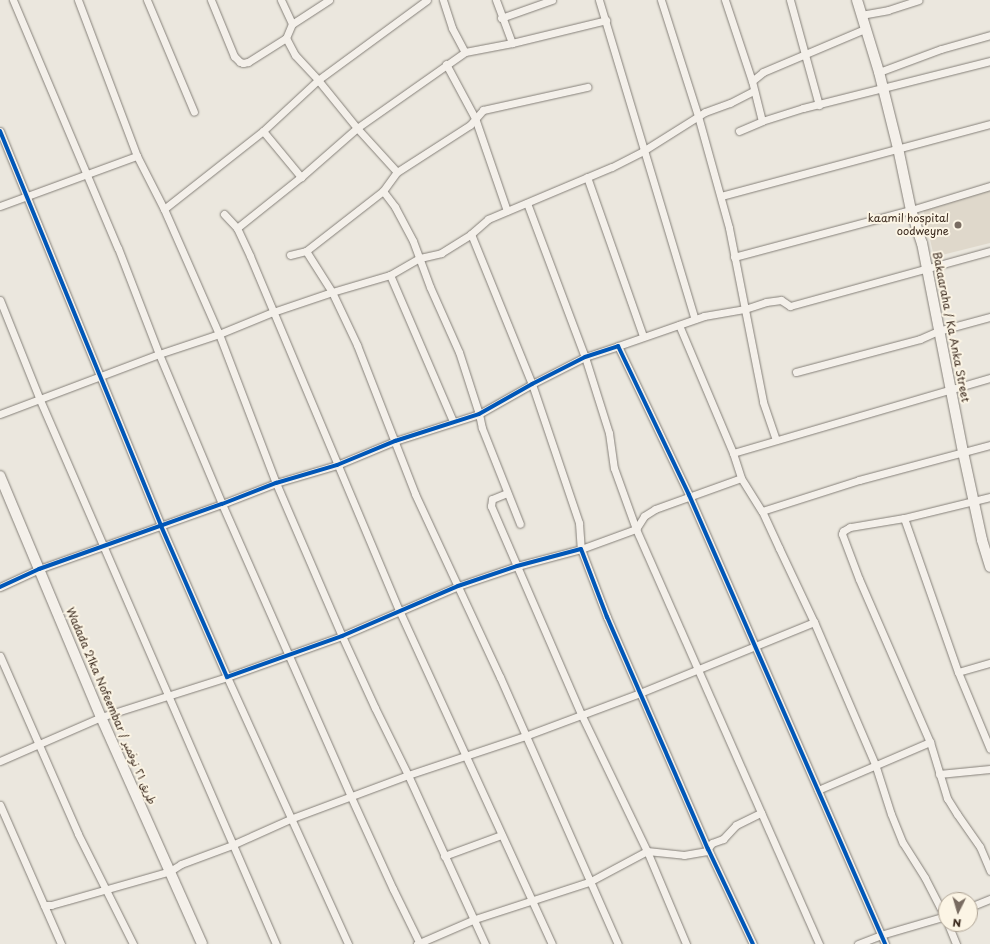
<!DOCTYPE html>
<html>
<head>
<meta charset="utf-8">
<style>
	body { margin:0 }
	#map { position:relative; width:990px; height:944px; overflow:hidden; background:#ebe7de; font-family:"Playpen Sans","Playpen Sans Arabic",sans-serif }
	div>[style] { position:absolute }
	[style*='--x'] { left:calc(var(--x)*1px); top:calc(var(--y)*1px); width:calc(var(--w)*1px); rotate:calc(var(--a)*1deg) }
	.built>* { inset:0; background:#dfd8cb }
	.roads { filter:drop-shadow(0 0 1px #858079) drop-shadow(0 0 1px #858079) }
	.street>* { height:7px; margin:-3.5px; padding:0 3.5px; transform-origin:3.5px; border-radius:3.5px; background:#f4f0ea }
	.secondary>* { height:10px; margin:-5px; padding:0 5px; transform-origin:5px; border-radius:5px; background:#f4f0ea }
	.cycleway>* { height:4px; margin:-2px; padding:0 2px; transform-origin:2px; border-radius:2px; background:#0057b8 }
	.dots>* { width:11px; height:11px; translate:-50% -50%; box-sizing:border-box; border:2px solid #fcf5e5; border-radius:50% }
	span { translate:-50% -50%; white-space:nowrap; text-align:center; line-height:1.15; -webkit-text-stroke:4px #fcf5e5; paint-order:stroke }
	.poi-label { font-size:11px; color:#3b2a1e }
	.right { translate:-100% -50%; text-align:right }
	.street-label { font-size:11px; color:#3b2a1e }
	.north { position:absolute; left:938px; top:892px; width:40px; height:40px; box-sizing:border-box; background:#fcf5e5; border:1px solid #afa495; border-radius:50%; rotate:185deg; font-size:11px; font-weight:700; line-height:16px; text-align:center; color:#3b2a1e }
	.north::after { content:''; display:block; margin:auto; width:14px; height:18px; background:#796c61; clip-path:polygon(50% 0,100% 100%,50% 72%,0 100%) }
</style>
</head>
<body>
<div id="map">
	<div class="built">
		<div style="clip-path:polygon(990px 189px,990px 243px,934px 257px,923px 208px)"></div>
	</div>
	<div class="roads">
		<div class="street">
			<div style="--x:13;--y:0;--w:269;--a:67.1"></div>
			<div style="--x:118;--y:248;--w:114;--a:68.9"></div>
			<div style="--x:159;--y:354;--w:163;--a:67.2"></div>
			<div style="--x:222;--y:504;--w:320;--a:66.2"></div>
			<div style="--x:351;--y:797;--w:101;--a:65.5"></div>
			<div style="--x:393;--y:889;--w:61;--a:63.9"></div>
			<div style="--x:78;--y:0;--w:167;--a:69.3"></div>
			<div style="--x:137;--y:156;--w:59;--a:63"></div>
			<div style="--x:164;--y:209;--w:137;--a:66.3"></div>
			<div style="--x:219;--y:334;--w:160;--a:69.1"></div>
			<div style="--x:276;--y:483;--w:167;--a:66.7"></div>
			<div style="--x:342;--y:636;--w:79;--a:65.4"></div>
			<div style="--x:375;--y:708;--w:75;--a:63.8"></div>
			<div style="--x:408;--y:775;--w:186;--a:65.5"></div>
			<div style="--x:147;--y:0;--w:121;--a:67.2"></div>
			<div style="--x:211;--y:0;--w:61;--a:67.7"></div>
			<div style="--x:234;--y:56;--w:8;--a:45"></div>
			<div style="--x:240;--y:62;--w:3;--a:18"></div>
			<div style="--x:243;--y:63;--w:5;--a:-11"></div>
			<div style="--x:248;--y:62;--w:45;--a:-32.3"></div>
			<div style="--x:286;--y:38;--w:15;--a:-67"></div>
			<div style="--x:292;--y:24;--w:44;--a:-33"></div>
			<div style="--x:281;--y:0;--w:26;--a:65"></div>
			<div style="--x:443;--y:0;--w:29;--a:72"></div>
			<div style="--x:452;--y:28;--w:27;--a:62"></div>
			<div style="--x:496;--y:0;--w:46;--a:69.6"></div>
			<div style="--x:599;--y:0;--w:333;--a:73.3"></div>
			<div style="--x:661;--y:0;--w:122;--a:72.3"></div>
			<div style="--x:698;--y:116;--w:116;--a:74.5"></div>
			<div style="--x:729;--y:228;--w:177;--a:78.9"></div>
			<div style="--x:763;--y:402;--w:40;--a:71.1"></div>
			<div style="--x:725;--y:0;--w:85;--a:71.6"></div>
			<div style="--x:752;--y:81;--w:41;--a:76"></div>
			<div style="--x:790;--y:0;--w:109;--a:74.6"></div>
			<div style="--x:861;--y:15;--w:27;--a:-10"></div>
			<div style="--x:888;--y:10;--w:32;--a:-18"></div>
			<div style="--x:501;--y:18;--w:54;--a:-19.4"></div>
			<div style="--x:286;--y:38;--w:19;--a:62"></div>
			<div style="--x:295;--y:55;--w:34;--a:47"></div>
			<div style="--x:318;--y:80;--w:62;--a:50.9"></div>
			<div style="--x:357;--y:128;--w:59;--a:47.7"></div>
			<div style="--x:446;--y:64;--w:61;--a:61.8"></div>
			<div style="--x:475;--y:118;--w:98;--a:71"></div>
			<div style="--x:879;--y:72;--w:66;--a:-20.4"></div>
			<div style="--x:941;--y:49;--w:51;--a:-15.9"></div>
			<div style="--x:752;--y:81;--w:14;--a:-39"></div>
			<div style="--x:763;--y:72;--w:111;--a:-22.9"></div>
			<div style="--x:0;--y:131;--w:427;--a:67.8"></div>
			<div style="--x:161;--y:526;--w:165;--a:66.4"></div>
			<div style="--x:227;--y:677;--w:122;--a:-19.6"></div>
			<div style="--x:342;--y:636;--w:126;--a:-23.3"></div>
			<div style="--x:458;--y:586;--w:62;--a:-18.7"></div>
			<div style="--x:517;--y:566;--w:66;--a:-14.9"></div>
			<div style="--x:581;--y:549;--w:73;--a:69.1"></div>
			<div style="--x:607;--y:617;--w:253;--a:66.5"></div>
			<div style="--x:708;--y:849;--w:105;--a:64.7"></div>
			<div style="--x:263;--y:131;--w:60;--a:50.4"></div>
			<div style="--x:739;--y:131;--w:25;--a:-23"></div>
			<div style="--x:762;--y:121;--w:43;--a:-17.6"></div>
			<div style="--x:803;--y:108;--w:193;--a:-14.1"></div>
			<div style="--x:587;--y:177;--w:169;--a:70.6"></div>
			<div style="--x:383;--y:191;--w:20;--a:53"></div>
			<div style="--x:395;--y:207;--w:38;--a:62"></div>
			<div style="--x:413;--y:241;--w:49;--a:69.7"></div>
			<div style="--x:430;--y:287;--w:71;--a:66"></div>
			<div style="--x:459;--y:352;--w:65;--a:72.1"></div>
			<div style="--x:479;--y:414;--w:14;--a:78"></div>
			<div style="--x:482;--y:428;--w:103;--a:68.4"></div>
			<div style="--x:721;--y:196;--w:278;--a:-15"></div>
			<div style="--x:527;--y:203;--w:165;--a:69.4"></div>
			<div style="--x:585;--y:357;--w:80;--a:72.5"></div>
			<div style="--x:609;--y:433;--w:35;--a:82"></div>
			<div style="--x:614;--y:468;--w:65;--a:70.2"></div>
			<div style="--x:0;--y:206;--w:146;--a:-20.1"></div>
			<div style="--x:164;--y:209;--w:126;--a:-38.2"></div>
			<div style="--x:263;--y:131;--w:75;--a:-42.8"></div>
			<div style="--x:318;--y:80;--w:135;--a:-36.3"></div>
			<div style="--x:224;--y:214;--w:19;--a:47"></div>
			<div style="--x:237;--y:228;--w:31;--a:65"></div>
			<div style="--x:250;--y:256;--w:384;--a:67.2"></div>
			<div style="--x:399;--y:610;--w:367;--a:65.4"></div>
			<div style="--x:237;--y:228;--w:82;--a:-38.6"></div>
			<div style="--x:301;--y:177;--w:74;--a:-41.2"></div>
			<div style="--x:357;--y:128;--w:132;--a:-35.1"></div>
			<div style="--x:465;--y:52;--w:48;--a:-10.8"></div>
			<div style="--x:512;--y:43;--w:97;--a:-13.7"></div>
			<div style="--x:471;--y:234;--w:162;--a:67.9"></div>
			<div style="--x:532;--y:384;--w:147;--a:71.3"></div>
			<div style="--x:579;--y:523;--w:26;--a:86"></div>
			<div style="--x:581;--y:549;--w:59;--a:-20"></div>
			<div style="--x:636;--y:529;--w:454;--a:66.2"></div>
			<div style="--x:306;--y:251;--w:49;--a:57.6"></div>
			<div style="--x:332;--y:292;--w:59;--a:64.7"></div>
			<div style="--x:357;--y:345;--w:160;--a:68.7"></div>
			<div style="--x:415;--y:494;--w:202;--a:65.1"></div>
			<div style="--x:500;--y:677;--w:292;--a:66.2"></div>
			<div style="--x:290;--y:255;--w:16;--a:-14"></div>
			<div style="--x:306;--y:251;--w:98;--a:-37.9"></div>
			<div style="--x:383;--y:191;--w:24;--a:-54"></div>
			<div style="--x:397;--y:172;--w:87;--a:-32.8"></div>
			<div style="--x:470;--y:125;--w:20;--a:-49"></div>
			<div style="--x:483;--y:110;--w:107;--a:-12.5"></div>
			<div style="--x:734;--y:257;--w:183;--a:-14.9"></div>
			<div style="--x:911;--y:210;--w:83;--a:-16.9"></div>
			<div style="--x:390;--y:275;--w:159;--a:66.7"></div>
			<div style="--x:0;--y:300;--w:108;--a:68.2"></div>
			<div style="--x:40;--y:400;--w:593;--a:66.55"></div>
			<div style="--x:679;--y:325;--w:139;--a:67.1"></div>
			<div style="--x:733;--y:453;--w:26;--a:72"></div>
			<div style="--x:741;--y:478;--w:39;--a:58"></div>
			<div style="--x:762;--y:511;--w:41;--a:65.3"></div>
			<div style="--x:779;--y:548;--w:82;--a:64.7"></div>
			<div style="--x:814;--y:622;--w:155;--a:66.8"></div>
			<div style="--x:875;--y:764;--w:52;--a:72.3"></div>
			<div style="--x:891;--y:814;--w:31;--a:68"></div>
			<div style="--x:903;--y:843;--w:41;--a:57.8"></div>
			<div style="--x:925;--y:878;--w:46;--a:62.9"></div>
			<div style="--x:618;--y:346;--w:91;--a:-19.2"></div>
			<div style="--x:704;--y:316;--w:42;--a:-9.7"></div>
			<div style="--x:745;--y:309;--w:22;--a:-18"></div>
			<div style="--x:766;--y:302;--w:15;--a:-8"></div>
			<div style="--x:781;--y:300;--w:11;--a:34"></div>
			<div style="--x:790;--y:306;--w:207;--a:-15.4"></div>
			<div style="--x:796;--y:372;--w:128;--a:-14.9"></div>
			<div style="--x:920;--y:339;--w:20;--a:-24"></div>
			<div style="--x:938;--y:331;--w:54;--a:-15.1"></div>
			<div style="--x:0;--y:414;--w:170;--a:-20.7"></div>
			<div style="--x:159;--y:354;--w:63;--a:-18.4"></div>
			<div style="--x:219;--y:334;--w:58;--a:-22.2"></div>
			<div style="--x:273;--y:312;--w:62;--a:-18.7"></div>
			<div style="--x:332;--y:292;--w:60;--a:-16.3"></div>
			<div style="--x:390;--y:275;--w:34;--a:-30"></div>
			<div style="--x:420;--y:258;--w:22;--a:-13"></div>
			<div style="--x:441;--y:253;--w:36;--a:-32"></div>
			<div style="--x:471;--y:234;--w:23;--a:-41"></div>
			<div style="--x:488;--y:219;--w:134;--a:-22.8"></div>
			<div style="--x:612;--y:167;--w:35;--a:-27"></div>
			<div style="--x:643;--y:151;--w:73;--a:-32.2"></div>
			<div style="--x:705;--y:112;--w:27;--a:-20"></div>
			<div style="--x:730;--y:103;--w:27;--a:-27"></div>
			<div style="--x:733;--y:453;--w:268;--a:-16.3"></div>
			<div style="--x:507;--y:493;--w:16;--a:158"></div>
			<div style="--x:492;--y:499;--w:7;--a:98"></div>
			<div style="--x:491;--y:506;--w:227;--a:66.6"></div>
			<div style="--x:581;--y:714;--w:152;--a:64.3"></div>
			<div style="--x:647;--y:851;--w:101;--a:67.2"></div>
			<div style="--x:990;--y:497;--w:89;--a:166.3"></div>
			<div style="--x:904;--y:518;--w:55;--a:170.5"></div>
			<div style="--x:850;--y:527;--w:8;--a:150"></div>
			<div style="--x:843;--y:531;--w:3;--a:108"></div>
			<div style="--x:842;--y:534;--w:48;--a:69.3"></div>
			<div style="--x:859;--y:579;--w:178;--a:66.5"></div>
			<div style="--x:930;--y:742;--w:59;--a:73.1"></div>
			<div style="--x:947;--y:798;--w:19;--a:58"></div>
			<div style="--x:957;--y:814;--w:40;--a:55.1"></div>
			<div style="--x:980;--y:847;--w:26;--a:67"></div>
			<div style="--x:762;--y:511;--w:102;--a:-17.7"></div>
			<div style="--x:859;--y:480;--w:136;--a:-15"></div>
			<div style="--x:904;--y:518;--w:163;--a:70.7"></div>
			<div style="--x:958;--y:672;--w:83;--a:67.4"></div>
			<div style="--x:636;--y:529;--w:15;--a:-58"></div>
			<div style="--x:644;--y:516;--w:13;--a:-32"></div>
			<div style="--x:655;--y:509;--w:91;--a:-19.8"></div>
			<div style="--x:0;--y:587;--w:43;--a:-24.8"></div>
			<div style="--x:39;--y:569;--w:194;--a:-19.6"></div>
			<div style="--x:222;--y:504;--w:58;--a:-21.3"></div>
			<div style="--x:276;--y:483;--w:64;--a:-16.4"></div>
			<div style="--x:337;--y:465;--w:63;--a:-22.5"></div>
			<div style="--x:395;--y:441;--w:88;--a:-17.8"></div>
			<div style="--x:479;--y:414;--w:61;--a:-29.5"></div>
			<div style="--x:532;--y:384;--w:59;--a:-27"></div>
			<div style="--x:585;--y:357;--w:35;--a:-18"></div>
			<div style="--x:618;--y:346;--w:165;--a:64.5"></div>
			<div style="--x:689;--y:495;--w:490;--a:66.4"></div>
			<div style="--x:0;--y:656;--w:194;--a:66.3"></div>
			<div style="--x:78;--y:834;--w:123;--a:63.4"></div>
			<div style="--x:958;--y:672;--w:33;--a:-16"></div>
			<div style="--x:0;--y:761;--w:110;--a:-23.5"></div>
			<div style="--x:101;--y:717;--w:132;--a:-17.6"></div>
			<div style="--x:227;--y:677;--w:293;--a:65.6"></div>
			<div style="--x:939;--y:774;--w:51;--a:-5.6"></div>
			<div style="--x:818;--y:790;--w:122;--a:-23.2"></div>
			<div style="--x:0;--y:805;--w:152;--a:66.3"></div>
			<div style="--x:444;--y:856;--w:61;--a:-20.2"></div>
			<div style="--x:44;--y:905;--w:7;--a:0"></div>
			<div style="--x:51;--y:905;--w:124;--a:-15.9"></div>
			<div style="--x:170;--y:871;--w:13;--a:-32"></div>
			<div style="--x:181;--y:864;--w:54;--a:-20.4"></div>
			<div style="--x:232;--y:845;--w:64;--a:-24.1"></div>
			<div style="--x:290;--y:819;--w:126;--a:-20.4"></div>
			<div style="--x:408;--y:775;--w:123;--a:-18.4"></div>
			<div style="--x:525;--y:736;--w:123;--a:-20.5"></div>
			<div style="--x:640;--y:693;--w:188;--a:-22.2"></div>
			<div style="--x:970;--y:907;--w:22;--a:-22"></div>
			<div style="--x:948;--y:924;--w:22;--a:68"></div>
			<div style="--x:417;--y:944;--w:63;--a:-23.3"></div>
			<div style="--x:475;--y:919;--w:120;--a:-18"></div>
			<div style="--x:589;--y:882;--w:66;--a:-28.1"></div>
			<div style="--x:647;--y:851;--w:37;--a:6"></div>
			<div style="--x:684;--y:855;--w:22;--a:-10"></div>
			<div style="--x:706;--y:851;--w:10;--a:-53"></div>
			<div style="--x:712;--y:843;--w:12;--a:-20"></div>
			<div style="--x:723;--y:839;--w:19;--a:-47"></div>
			<div style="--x:736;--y:825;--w:28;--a:-26"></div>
			<div style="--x:858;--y:944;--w:25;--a:-21"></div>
			<div style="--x:881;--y:935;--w:68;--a:-16.3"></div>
		</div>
		<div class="secondary">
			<div style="--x:857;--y:0;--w:75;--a:73"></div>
			<div style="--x:879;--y:72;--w:78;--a:76"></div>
			<div style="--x:898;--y:148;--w:63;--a:78.2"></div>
			<div style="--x:911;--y:210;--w:35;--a:72"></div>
			<div style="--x:922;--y:243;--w:213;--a:78.9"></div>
			<div style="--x:963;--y:452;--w:90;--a:77.8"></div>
			<div style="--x:982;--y:540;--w:28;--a:73"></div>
			<div style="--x:0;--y:476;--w:261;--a:67.3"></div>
			<div style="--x:101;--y:717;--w:248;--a:66"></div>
		</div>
	</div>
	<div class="cycleway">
		<div style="--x:0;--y:131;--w:427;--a:67.8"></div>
		<div style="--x:161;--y:526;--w:165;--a:66.4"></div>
		<div style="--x:227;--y:677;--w:122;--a:-19.6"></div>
		<div style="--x:342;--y:636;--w:126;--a:-23.3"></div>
		<div style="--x:458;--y:586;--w:62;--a:-18.7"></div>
		<div style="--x:517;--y:566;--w:66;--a:-14.9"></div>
		<div style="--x:581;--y:549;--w:73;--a:69.1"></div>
		<div style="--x:607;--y:617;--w:253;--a:66.5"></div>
		<div style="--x:708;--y:849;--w:105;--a:64.7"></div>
		<div style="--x:0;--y:587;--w:43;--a:-24.8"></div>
		<div style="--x:39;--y:569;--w:194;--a:-19.6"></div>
		<div style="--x:222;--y:504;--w:58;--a:-21.3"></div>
		<div style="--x:276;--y:483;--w:64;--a:-16.4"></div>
		<div style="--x:337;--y:465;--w:63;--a:-22.5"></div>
		<div style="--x:395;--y:441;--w:88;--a:-17.8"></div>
		<div style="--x:479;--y:414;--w:61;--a:-29.5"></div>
		<div style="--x:532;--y:384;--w:59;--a:-27"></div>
		<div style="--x:585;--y:357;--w:35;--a:-18"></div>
		<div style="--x:618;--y:346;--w:165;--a:64.5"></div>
		<div style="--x:689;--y:495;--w:490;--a:66.4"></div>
	</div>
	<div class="dots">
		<div style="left:958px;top:225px;background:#796c61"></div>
	</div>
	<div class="poi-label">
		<span class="right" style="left:949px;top:225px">kaamil hospital<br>oodweyne</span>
	</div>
	<div class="street-label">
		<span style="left:951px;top:327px;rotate:79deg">Bakaaraha / Ka Anka Street</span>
		<span style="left:111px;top:706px;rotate:67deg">Wadada 21ka Nofeembar / طريق ٢١ نوفمبر</span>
	</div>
	<div class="north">N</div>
</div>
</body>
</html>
